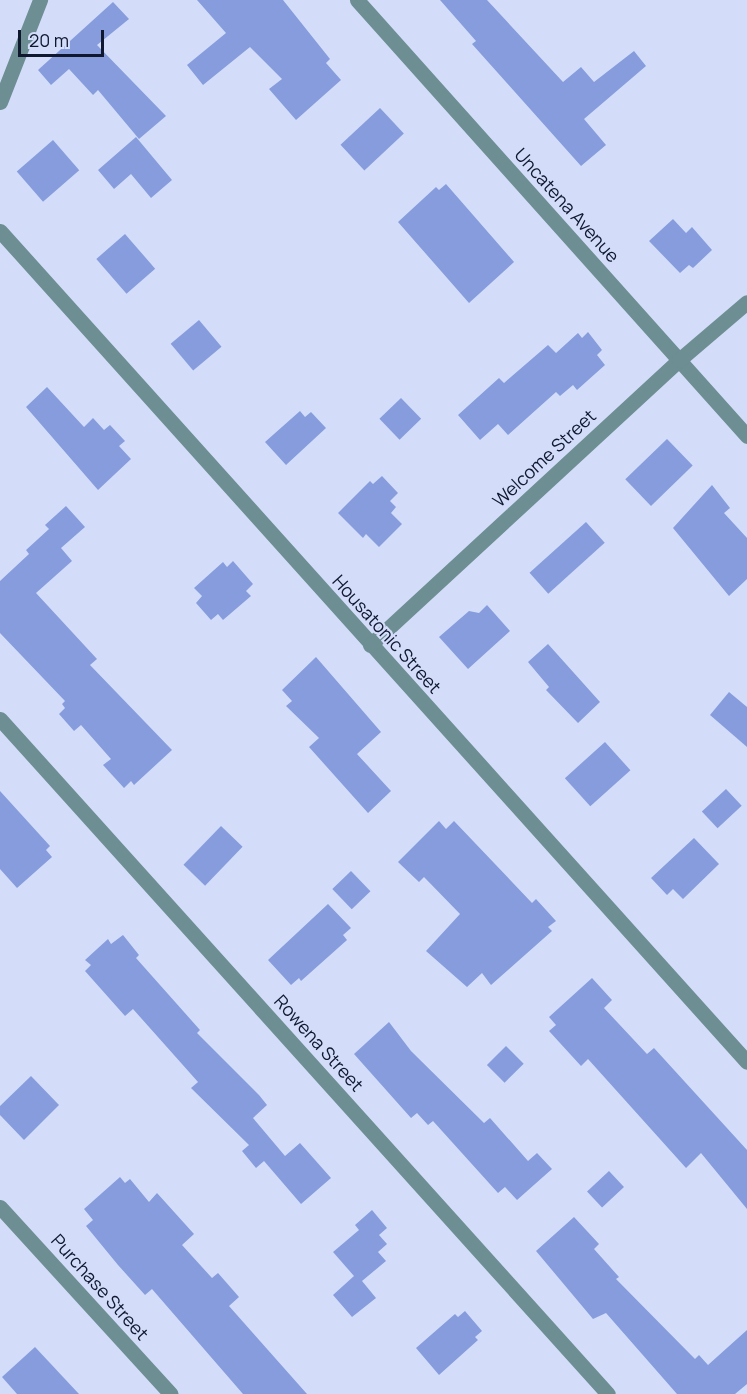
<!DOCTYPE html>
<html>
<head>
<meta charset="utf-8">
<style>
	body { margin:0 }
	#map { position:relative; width:747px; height:1394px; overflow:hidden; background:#d3ddf9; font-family:Manrope,sans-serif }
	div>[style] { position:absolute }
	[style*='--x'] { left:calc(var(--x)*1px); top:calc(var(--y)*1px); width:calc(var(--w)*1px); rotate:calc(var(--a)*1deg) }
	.building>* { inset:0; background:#869cdd; transform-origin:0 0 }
	.minor>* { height:15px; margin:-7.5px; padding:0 7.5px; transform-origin:7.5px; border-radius:7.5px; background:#6d8e93 }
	span { translate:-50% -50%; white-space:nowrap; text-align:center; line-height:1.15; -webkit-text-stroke:4.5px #d3ddf9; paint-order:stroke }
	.street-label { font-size:18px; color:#101830 }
	.scale { position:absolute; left:18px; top:30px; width:86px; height:27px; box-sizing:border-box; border:3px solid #101830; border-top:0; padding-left:8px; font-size:18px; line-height:21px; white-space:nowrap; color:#101830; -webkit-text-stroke:4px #d3ddf9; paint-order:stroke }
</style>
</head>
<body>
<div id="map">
	<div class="building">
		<div style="clip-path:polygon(197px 0,283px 0,330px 59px,326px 63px,341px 80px,296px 120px,269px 89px,282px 79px,250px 47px,203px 85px,187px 65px,226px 33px)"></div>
		<div style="clip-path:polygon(440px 0,487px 0,563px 82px,581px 67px,594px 82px,634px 51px,646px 66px,584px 119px,606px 145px,581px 166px,472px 44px,476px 41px)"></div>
		<div style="clip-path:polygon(113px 2px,129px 19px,97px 45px,166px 116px,139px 139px,98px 90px,93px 95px,69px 69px,51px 85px,38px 70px)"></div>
		<div style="left:380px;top:108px;width:35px;height:54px;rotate:47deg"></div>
		<div style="clip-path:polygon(136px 137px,172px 180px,151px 198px,131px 174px,114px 189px,98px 170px)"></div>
		<div style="left:53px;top:140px;width:40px;height:48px;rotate:49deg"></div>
		<div style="clip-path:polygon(446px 184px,514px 262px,469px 303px,398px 222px,436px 187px,439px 190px)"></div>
		<div style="clip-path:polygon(673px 219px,686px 233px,692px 227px,712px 250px,693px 268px,689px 265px,680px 273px,649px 241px)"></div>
		<div style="left:125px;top:234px;width:46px;height:38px;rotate:49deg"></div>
		<div style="left:199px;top:320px;width:35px;height:37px;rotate:50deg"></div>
		<div style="clip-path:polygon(588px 332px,602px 350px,597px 355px,605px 365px,577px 390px,573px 385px,560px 396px,556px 392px,508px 435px,498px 424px,480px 440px,458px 415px,499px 378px,504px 383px,548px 345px,556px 353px,578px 333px,582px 338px)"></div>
		<div style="clip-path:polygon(47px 387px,84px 427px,93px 418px,104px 430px,110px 425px,125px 441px,119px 446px,131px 459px,98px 490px,26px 407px)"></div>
		<div style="left:401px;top:398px;width:29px;height:30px;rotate:46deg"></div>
		<div style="clip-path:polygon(300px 411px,305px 417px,311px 412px,326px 428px,286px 465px,265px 442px)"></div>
		<div style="left:667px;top:439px;width:37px;height:58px;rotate:46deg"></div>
		<div style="clip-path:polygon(382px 476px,398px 493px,390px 501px,396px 507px,391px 513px,402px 524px,379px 547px,366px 534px,363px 538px,338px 513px,370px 481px,373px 484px)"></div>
		<div style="clip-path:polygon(712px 485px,730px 508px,724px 513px,747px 538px,747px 579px,729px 596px,673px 528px)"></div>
		<div style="clip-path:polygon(66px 506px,85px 527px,61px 548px,72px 561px,36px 593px,97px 659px,90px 665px,172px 750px,134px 785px,131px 781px,124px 788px,103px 765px,111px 759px,81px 725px,74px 731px,59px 714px,65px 708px,62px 704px,65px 701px,0 633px,0 581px,29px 554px,26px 550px,49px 529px,45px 525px)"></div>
		<div style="left:586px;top:522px;width:28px;height:76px;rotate:48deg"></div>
		<div style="clip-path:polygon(233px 561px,253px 584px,246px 591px,251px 596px,223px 620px,218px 614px,211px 620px,196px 603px,202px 596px,194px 588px,223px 562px,227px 567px)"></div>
		<div style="clip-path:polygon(487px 605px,510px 631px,468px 669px,439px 637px,469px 611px,479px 613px)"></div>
		<div style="clip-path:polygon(548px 644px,600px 702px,578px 723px,546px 690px,549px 687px,528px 662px)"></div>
		<div style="clip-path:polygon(316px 657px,381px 732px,357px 754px,391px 791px,368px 813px,309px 747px,319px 738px,286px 706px,292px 701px,282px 690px)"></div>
		<div style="clip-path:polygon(729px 692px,747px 707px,747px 747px,710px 715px)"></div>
		<div style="left:605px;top:742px;width:38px;height:54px;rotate:48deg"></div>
		<div style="left:726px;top:789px;width:23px;height:33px;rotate:47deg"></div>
		<div style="clip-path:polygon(0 791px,50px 846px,46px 850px,52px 857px,17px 888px,0 869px)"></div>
		<div style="clip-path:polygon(439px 821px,446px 829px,454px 821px,532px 903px,536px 899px,556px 921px,548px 927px,552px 931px,491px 985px,482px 973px,467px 987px,426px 951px,460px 914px,424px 877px,419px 882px,398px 862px)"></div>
		<div style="left:221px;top:826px;width:30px;height:54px;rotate:44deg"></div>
		<div style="clip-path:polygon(694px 838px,719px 864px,683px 899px,673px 889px,667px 895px,651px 878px)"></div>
		<div style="left:351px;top:871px;width:28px;height:26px;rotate:46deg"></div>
		<div style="clip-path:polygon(328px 904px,351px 928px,343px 935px,347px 940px,301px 981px,299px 978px,291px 985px,268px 960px)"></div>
		<div style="clip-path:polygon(123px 935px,139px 955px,136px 958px,200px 1030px,197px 1033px,259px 1095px,267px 1105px,253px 1118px,285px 1156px,300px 1143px,331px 1178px,301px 1204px,264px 1161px,256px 1168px,242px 1151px,249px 1145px,191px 1088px,198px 1082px,133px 1009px,125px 1016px,85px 971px,91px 965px,85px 960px,108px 939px,111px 944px)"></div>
		<div style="clip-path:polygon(592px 978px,612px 1000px,604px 1008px,647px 1054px,654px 1048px,747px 1150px,747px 1209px,701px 1153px,686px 1168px,588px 1059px,581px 1066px,549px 1031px,556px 1025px,549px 1017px)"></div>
		<div style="clip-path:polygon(389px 1022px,411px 1051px,484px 1123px,490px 1118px,528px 1161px,537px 1153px,552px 1169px,517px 1200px,505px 1187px,498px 1193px,433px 1121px,428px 1125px,417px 1113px,411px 1118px,354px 1054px)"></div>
		<div style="left:506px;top:1046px;width:25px;height:27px;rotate:45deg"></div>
		<div style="clip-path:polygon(31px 1076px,59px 1105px,24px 1140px,0 1115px,0 1106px)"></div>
		<div style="left:609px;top:1171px;width:22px;height:30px;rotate:47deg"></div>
		<div style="clip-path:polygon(120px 1177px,125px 1183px,130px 1179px,149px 1202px,157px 1193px,194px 1234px,182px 1245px,212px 1278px,218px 1273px,239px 1297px,229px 1306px,307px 1394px,243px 1394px,152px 1289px,145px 1295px,118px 1265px,86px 1226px,93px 1220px,84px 1209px)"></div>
		<div style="clip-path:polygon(372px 1210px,387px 1228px,379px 1235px,387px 1244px,378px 1252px,386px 1261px,362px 1281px,376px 1298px,352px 1317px,333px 1295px,354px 1276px,333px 1252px,359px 1230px,355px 1225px)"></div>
		<div style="clip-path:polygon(574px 1217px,599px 1244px,594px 1249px,619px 1277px,616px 1279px,695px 1359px,699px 1355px,708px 1365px,747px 1330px,747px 1384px,735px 1394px,677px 1394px,606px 1313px,593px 1319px,536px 1251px)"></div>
		<div style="clip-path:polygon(465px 1311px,482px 1331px,475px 1337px,478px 1340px,439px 1375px,416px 1348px,455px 1314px,458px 1317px)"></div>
		<div style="clip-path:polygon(35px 1347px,79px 1394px,17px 1394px,2px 1377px)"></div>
	</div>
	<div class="minor">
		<div style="--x:357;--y:0;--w:585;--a:48.19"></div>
		<div style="--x:0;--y:102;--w:110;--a:-68.6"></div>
		<div style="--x:0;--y:231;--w:1117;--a:48.05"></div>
		<div style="--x:370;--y:645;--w:420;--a:-42.7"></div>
		<div style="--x:679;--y:360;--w:89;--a:-40.5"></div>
		<div style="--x:0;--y:719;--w:908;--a:47.99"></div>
		<div style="--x:0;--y:1207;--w:253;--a:47.6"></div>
	</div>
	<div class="street-label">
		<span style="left:567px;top:205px;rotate:48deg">Uncatena Avenue</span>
		<span style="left:544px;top:458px;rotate:-43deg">Welcome Street</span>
		<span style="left:387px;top:634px;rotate:48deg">Housatonic Street</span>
		<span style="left:319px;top:1043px;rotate:48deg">Rowena Street</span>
		<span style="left:100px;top:1287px;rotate:48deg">Purchase Street</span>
	</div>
	<div class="scale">20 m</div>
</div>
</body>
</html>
